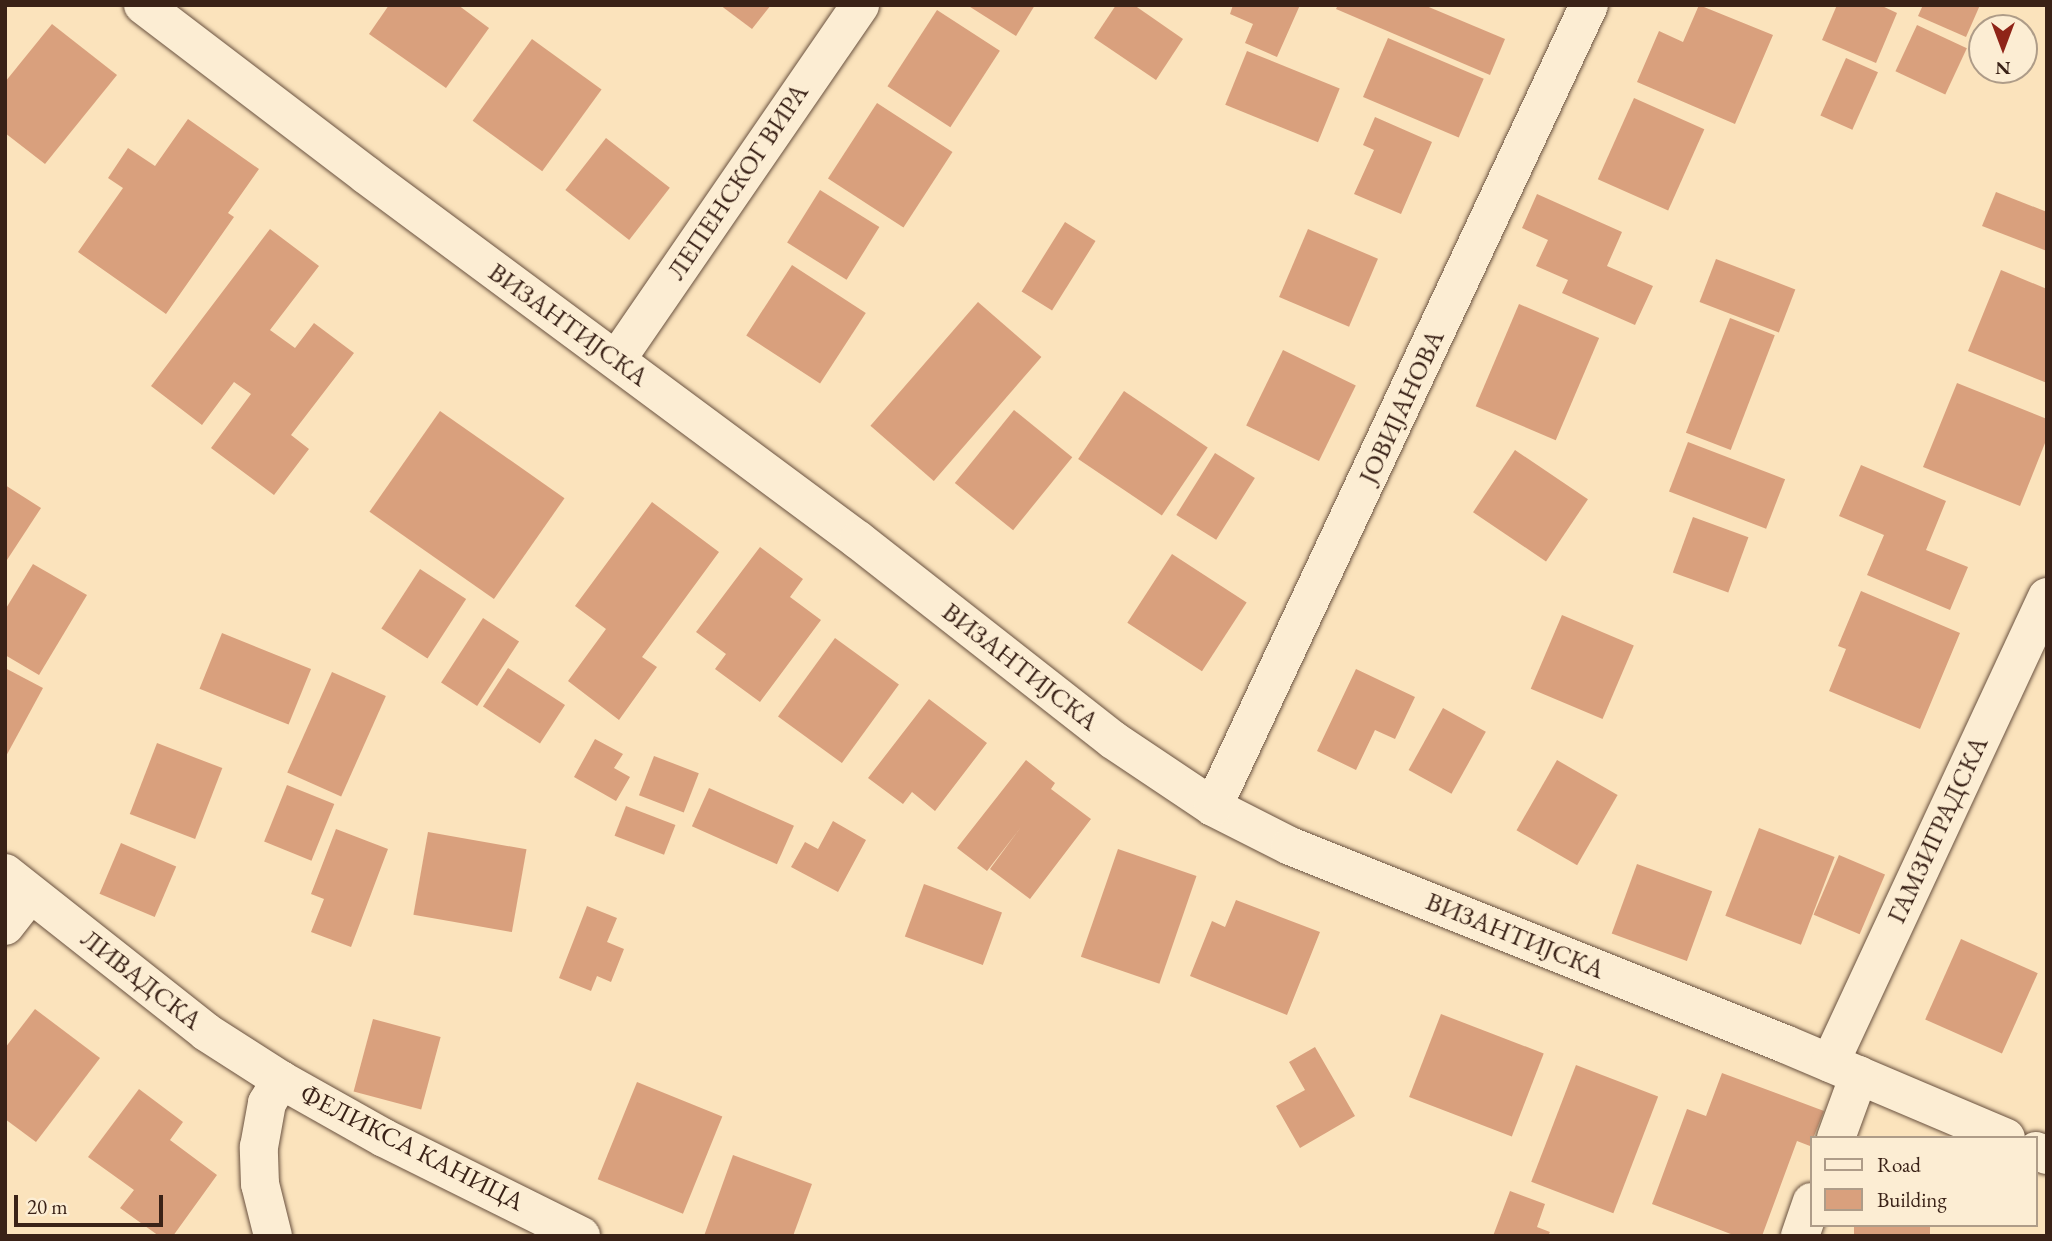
<!DOCTYPE html>
<html>
<head>
<meta charset="utf-8">
<style>
	body { margin:0 }
	#map { position:relative; width:2052px; height:1241px; overflow:hidden; background:#fbe3bc; font-family:"EB Garamond",serif }
	div>[style] { position:absolute }
	[style*='--x'] { left:calc(var(--x)*1px); top:calc(var(--y)*1px); width:calc(var(--w)*1px); rotate:calc(var(--a)*1deg) }
	.building>* { inset:0; background:#d9a07d; transform-origin:0 0 }
	.roads { filter:drop-shadow(0 0 2px #6a5240) drop-shadow(0 0 2px #6a5240) }
	.minor>* { height:38px; margin:-19px; padding:0 19px; transform-origin:19px; border-radius:19px; background:#fcedd3 }
	span { translate:-50% -50%; white-space:nowrap; text-align:center; line-height:1.15; -webkit-text-stroke:5px #fcedd3; paint-order:stroke }
	.street-label { font-size:26px; color:#3a2217 }
	.frame { position:absolute; inset:0; border:7px solid #3a2217; pointer-events:none }
	.legend { position:absolute; left:1810px; top:1136px; width:228px; height:91px; box-sizing:border-box; background:#fcedd3; border:2px solid #ae9c88; margin:0; padding:9px 12px; list-style:none; font-size:21px; color:#3a2217 }
	.legend li { display:flex; align-items:center; gap:14px; height:35px }
	.legend b { width:35px; border:2px solid #ae9c88 }
	.north { position:absolute; left:1968px; top:14px; width:70px; height:70px; box-sizing:border-box; background:#fcedd3; border:2px solid #ae9c88; border-radius:50%; rotate:180deg; font-size:19px; font-weight:700; line-height:28px; text-align:center; color:#3a2217 }
	.north::after { content:''; display:block; margin:auto; width:24px; height:32px; background:#8f2418; clip-path:polygon(50% 0,100% 100%,50% 72%,0 100%) }
	.scale { position:absolute; left:14px; top:1195px; width:149px; height:32px; box-sizing:border-box; border:4px solid #3a2217; border-top:0; padding-left:9px; font-size:21px; line-height:24px; white-space:nowrap; color:#3a2217; -webkit-text-stroke:5px #fcedd3; paint-order:stroke }
</style>
</head>
<body>
<div id="map">
	<div class="building">
		<div style="clip-path:polygon(389px 5px,458px 5px,489px 28px,446px 88px,369px 34px)"></div>
		<div style="clip-path:polygon(720px 5px,771px 5px,752px 29px)"></div>
		<div style="clip-path:polygon(967px 5px,1035px 5px,1016px 36px)"></div>
		<div style="clip-path:polygon(1116px 5px,1134px 5px,1183px 39px,1156px 80px,1094px 38px)"></div>
		<div style="clip-path:polygon(1233px 5px,1300px 5px,1277px 57px,1245px 43px,1253px 24px,1230px 14px)"></div>
		<div style="clip-path:polygon(1338px 5px,1424px 5px,1505px 39px,1490px 75px,1336px 9px)"></div>
		<div style="clip-path:polygon(1699px 5px,1773px 35px,1735px 124px,1637px 82px,1659px 31px,1683px 42px)"></div>
		<div style="clip-path:polygon(1837px 5px,1880px 5px,1897px 13px,1876px 63px,1822px 40px)"></div>
		<div style="clip-path:polygon(1923px 5px,1980px 5px,1966px 37px,1918px 16px)"></div>
		<div style="left:937px;top:10px;width:75px;height:91px;rotate:33deg"></div>
		<div style="clip-path:polygon(52px 24px,117px 75px,45px 164px,5px 133px,5px 82px)"></div>
		<div style="left:1917px;top:25px;width:55px;height:51px;rotate:25deg"></div>
		<div style="left:1388px;top:38px;width:104px;height:64px;rotate:23deg"></div>
		<div style="left:532px;top:39px;width:86px;height:101px;rotate:36deg"></div>
		<div style="left:1247px;top:51px;width:100px;height:58px;rotate:22deg"></div>
		<div style="left:1846px;top:58px;width:35px;height:63px;rotate:24deg"></div>
		<div style="left:1634px;top:98px;width:77px;height:89px;rotate:24deg"></div>
		<div style="left:877px;top:103px;width:90px;height:90px;rotate:33deg"></div>
		<div style="clip-path:polygon(1375px 117px,1432px 142px,1401px 214px,1354px 194px,1374px 150px,1363px 145px)"></div>
		<div style="clip-path:polygon(188px 119px,259px 169px,228px 213px,234px 217px,166px 314px,78px 252px,123px 188px,108px 178px,128px 148px,155px 166px)"></div>
		<div style="left:606px;top:138px;width:81px;height:66px;rotate:38deg"></div>
		<div style="left:820px;top:190px;width:70px;height:62px;rotate:32deg"></div>
		<div style="clip-path:polygon(1996px 192px,2047px 212px,2047px 251px,1982px 226px)"></div>
		<div style="clip-path:polygon(1537px 194px,1622px 232px,1607px 266px,1653px 286px,1635px 325px,1562px 293px,1568px 280px,1536px 266px,1548px 240px,1522px 228px)"></div>
		<div style="left:1065px;top:222px;width:36px;height:82px;rotate:32deg"></div>
		<div style="clip-path:polygon(270px 229px,319px 266px,270px 330px,295px 348px,314px 323px,354px 353px,291px 435px,309px 449px,274px 495px,211px 448px,251px 394px,234px 382px,202px 425px,151px 386px)"></div>
		<div style="left:1308px;top:229px;width:76px;height:74px;rotate:23deg"></div>
		<div style="left:1716px;top:259px;width:85px;height:46px;rotate:21deg"></div>
		<div style="left:792px;top:265px;width:88px;height:84px;rotate:33deg"></div>
		<div style="clip-path:polygon(2001px 270px,2047px 289px,2047px 383px,1968px 351px)"></div>
		<div style="left:978px;top:302px;width:84px;height:164px;rotate:41deg"></div>
		<div style="left:1519px;top:304px;width:87px;height:111px;rotate:23deg"></div>
		<div style="left:1730px;top:318px;width:48px;height:123px;rotate:21deg"></div>
		<div style="left:1283px;top:350px;width:81px;height:84px;rotate:26deg"></div>
		<div style="clip-path:polygon(1957px 383px,2047px 419px,2047px 438px,2020px 506px,1923px 467px)"></div>
		<div style="left:1124px;top:391px;width:101px;height:82px;rotate:34deg"></div>
		<div style="left:1014px;top:410px;width:75px;height:94px;rotate:39deg"></div>
		<div style="left:440px;top:411px;width:152px;height:123px;rotate:35deg"></div>
		<div style="left:1688px;top:442px;width:104px;height:53px;rotate:21deg"></div>
		<div style="left:1515px;top:450px;width:88px;height:75px;rotate:34deg"></div>
		<div style="left:1215px;top:453px;width:47px;height:73px;rotate:32deg"></div>
		<div style="clip-path:polygon(1861px 465px,1946px 501px,1926px 550px,1968px 567px,1950px 610px,1867px 575px,1884px 535px,1839px 516px)"></div>
		<div style="clip-path:polygon(5px 485px,41px 508px,5px 563px)"></div>
		<div style="clip-path:polygon(652px 502px,719px 552px,642px 657px,657px 667px,619px 720px,568px 681px,606px 629px,575px 606px)"></div>
		<div style="left:1693px;top:517px;width:59px;height:59px;rotate:20deg"></div>
		<div style="clip-path:polygon(760px 547px,803px 579px,790px 597px,821px 620px,760px 702px,715px 669px,726px 654px,696px 632px)"></div>
		<div style="left:1172px;top:554px;width:89px;height:82px;rotate:33deg"></div>
		<div style="clip-path:polygon(33px 564px,87px 595px,39px 675px,5px 655px,5px 610px)"></div>
		<div style="left:420px;top:569px;width:55px;height:71px;rotate:33deg"></div>
		<div style="clip-path:polygon(1861px 591px,1960px 633px,1920px 729px,1829px 691px,1846px 649px,1838px 646px)"></div>
		<div style="left:1562px;top:615px;width:78px;height:80px;rotate:23deg"></div>
		<div style="left:483px;top:618px;width:43px;height:77px;rotate:33deg"></div>
		<div style="left:222px;top:633px;width:96px;height:60px;rotate:22deg"></div>
		<div style="left:835px;top:638px;width:79px;height:97px;rotate:36deg"></div>
		<div style="clip-path:polygon(5px 668px,43px 688px,5px 758px)"></div>
		<div style="left:508px;top:668px;width:68px;height:46px;rotate:33deg"></div>
		<div style="clip-path:polygon(1356px 669px,1415px 697px,1395px 739px,1375px 730px,1356px 770px,1317px 751px)"></div>
		<div style="left:332px;top:672px;width:59px;height:110px;rotate:24deg"></div>
		<div style="clip-path:polygon(929px 699px,987px 743px,935px 811px,912px 792px,903px 804px,868px 778px)"></div>
		<div style="left:1443px;top:708px;width:49px;height:71px;rotate:29deg"></div>
		<div style="clip-path:polygon(595px 739px,623px 754px,614px 768px,630px 777px,616px 801px,574px 777px)"></div>
		<div style="left:157px;top:743px;width:70px;height:76px;rotate:21deg"></div>
		<div style="left:654px;top:756px;width:48px;height:42px;rotate:21deg"></div>
		<div style="clip-path:polygon(1026px 760px,1055px 783px,1051px 789px,1091px 819px,1030px 899px,990px 869px,1021px 827px,987px 871px,957px 848px)"></div>
		<div style="left:1557px;top:760px;width:70px;height:81px;rotate:30deg"></div>
		<div style="left:287px;top:785px;width:51px;height:61px;rotate:22deg"></div>
		<div style="left:709px;top:788px;width:93px;height:42px;rotate:24deg"></div>
		<div style="left:626px;top:806px;width:53px;height:32px;rotate:21deg"></div>
		<div style="clip-path:polygon(833px 821px,866px 840px,838px 892px,791px 867px,805px 842px,818px 849px)"></div>
		<div style="left:1759px;top:828px;width:81px;height:94px;rotate:21deg"></div>
		<div style="clip-path:polygon(336px 829px,388px 849px,351px 947px,311px 932px,324px 899px,311px 894px)"></div>
		<div style="left:428px;top:832px;width:100px;height:84px;rotate:10deg"></div>
		<div style="left:121px;top:843px;width:60px;height:55px;rotate:23deg"></div>
		<div style="left:1118px;top:849px;width:83px;height:114px;rotate:19deg"></div>
		<div style="left:1839px;top:855px;width:50px;height:65px;rotate:23deg"></div>
		<div style="left:1637px;top:864px;width:80px;height:74px;rotate:20deg"></div>
		<div style="left:924px;top:884px;width:83px;height:56px;rotate:20deg"></div>
		<div style="clip-path:polygon(1236px 900px,1320px 932px,1287px 1015px,1190px 976px,1212px 921px,1225px 927px)"></div>
		<div style="clip-path:polygon(587px 906px,617px 918px,607px 942px,624px 949px,611px 982px,597px 976px,591px 991px,559px 978px)"></div>
		<div style="left:1961px;top:939px;width:84px;height:88px;rotate:24deg"></div>
		<div style="clip-path:polygon(35px 1009px,100px 1058px,36px 1142px,5px 1119px,5px 1048px)"></div>
		<div style="left:1441px;top:1014px;width:110px;height:89px;rotate:21deg"></div>
		<div style="left:373px;top:1019px;width:70px;height:75px;rotate:15deg"></div>
		<div style="clip-path:polygon(1315px 1047px,1355px 1116px,1300px 1148px,1276px 1106px,1305px 1090px,1289px 1062px)"></div>
		<div style="left:1576px;top:1065px;width:88px;height:125px;rotate:21deg"></div>
		<div style="clip-path:polygon(1722px 1073px,1824px 1111px,1810px 1146px,1797px 1141px,1762px 1236px,1736px 1236px,1652px 1204px,1687px 1109px,1706px 1116px)"></div>
		<div style="left:637px;top:1082px;width:92px;height:105px;rotate:22deg"></div>
		<div style="clip-path:polygon(139px 1089px,183px 1122px,170px 1140px,217px 1175px,173px 1236px,159px 1236px,120px 1208px,134px 1190px,88px 1157px)"></div>
		<div style="clip-path:polygon(733px 1155px,812px 1184px,793px 1236px,704px 1236px)"></div>
		<div style="clip-path:polygon(1510px 1191px,1545px 1204px,1537px 1227px,1550px 1232px,1548px 1236px,1493px 1236px)"></div>
		<div style="left:1854px;top:1225px;width:76px;height:11px"></div>
	</div>
	<div class="roads">
		<div class="minor">
			<div style="--x:143;--y:5;--w:280;--a:37.3"></div>
			<div style="--x:366;--y:175;--w:613;--a:36.57"></div>
			<div style="--x:858;--y:540;--w:324;--a:38.1"></div>
			<div style="--x:1113;--y:740;--w:120;--a:33.8"></div>
			<div style="--x:1213;--y:807;--w:86;--a:26.9"></div>
			<div style="--x:1290;--y:846;--w:533;--a:21.8"></div>
			<div style="--x:1785;--y:1044;--w:240;--a:23"></div>
			<div style="--x:617;--y:359;--w:429;--a:-55.5"></div>
			<div style="--x:1213;--y:807;--w:886;--a:-64.88"></div>
			<div style="--x:5;--y:873;--w:256;--a:38.3"></div>
			<div style="--x:206;--y:1032;--w:89;--a:32.6"></div>
			<div style="--x:281;--y:1080;--w:118;--a:29.4"></div>
			<div style="--x:384;--y:1138;--w:220;--a:26.4"></div>
			<div style="--x:5;--y:926;--w:41;--a:-52"></div>
			<div style="--x:1830;--y:1063;--w:514;--a:-65.03"></div>
			<div style="--x:1836;--y:1138;--w:67;--a:-69.9"></div>
			<div style="--x:2036;--y:1151;--w:12;--a:20"></div>
			<div style="--x:273;--y:1236;--w:54;--a:-104"></div>
			<div style="--x:260;--y:1184;--w:37;--a:-92"></div>
			<div style="--x:259;--y:1147;--w:45;--a:-79.7"></div>
			<div style="--x:267;--y:1103;--w:27;--a:-59"></div>
			<div style="--x:1800;--y:1236;--w:36;--a:-71"></div>
		</div>
	</div>
	<div class="street-label">
		<span style="left:738px;top:182px;rotate:-56deg">ЛЕПЕНСКОГ ВИРА</span>
		<span style="left:568px;top:325px;rotate:36deg">ВИЗАНТИЈСКА</span>
		<span style="left:1402px;top:407px;rotate:-65deg">ЈОВИЈАНОВА</span>
		<span style="left:1020px;top:667px;rotate:38deg">ВИЗАНТИЈСКА</span>
		<span style="left:1938px;top:830px;rotate:-65deg">ГАМЗИГРАДСКА</span>
		<span style="left:1515px;top:936px;rotate:22deg">ВИЗАНТИЈСКА</span>
		<span style="left:141px;top:980px;rotate:38deg">ЛИВАДСКА</span>
		<span style="left:412px;top:1148px;rotate:27deg">ФЕЛИКСА КАНИЦА</span>
	</div>
	<div class="frame"></div>
	<ul class="legend">
	<li><b style="height:9px;background:#fcedd3"></b>Road</li>
	<li><b style="height:19px;background:#d9a07d"></b>Building</li>
	</ul>
	<div class="north">N</div>
	<div class="scale">20 m</div>
</div>
</body>
</html>
